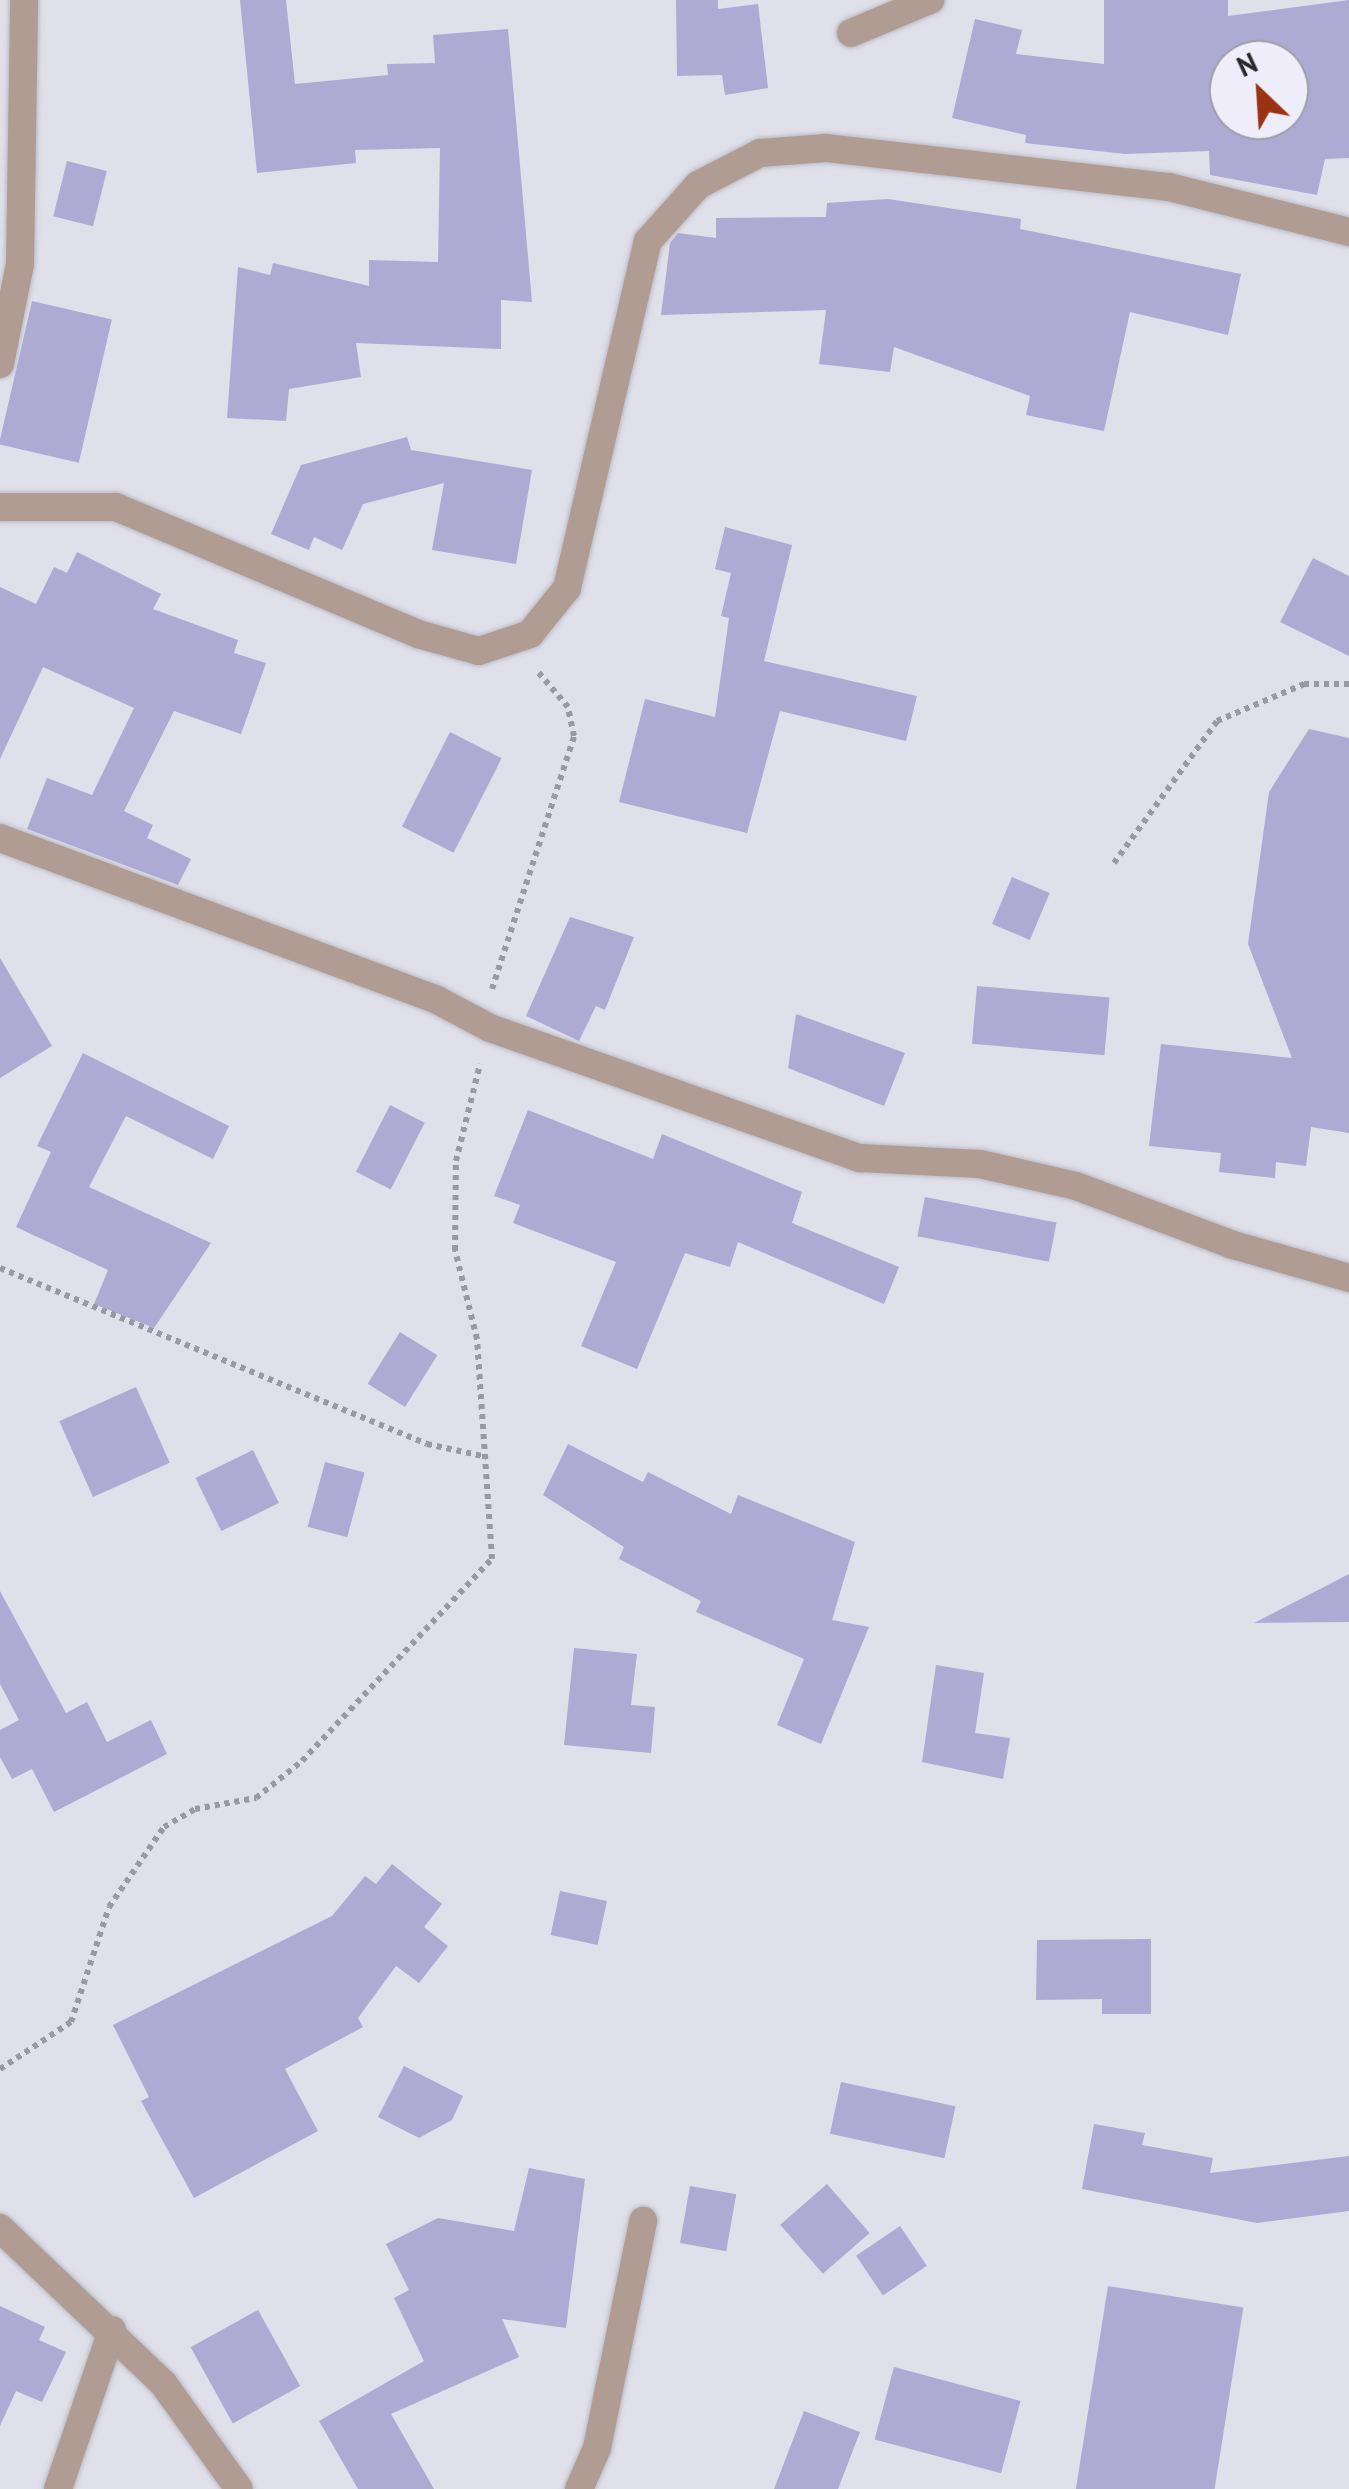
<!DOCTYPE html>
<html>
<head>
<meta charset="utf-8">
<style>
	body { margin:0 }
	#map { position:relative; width:1349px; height:2489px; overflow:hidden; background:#e0e0eb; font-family:"PT Sans",sans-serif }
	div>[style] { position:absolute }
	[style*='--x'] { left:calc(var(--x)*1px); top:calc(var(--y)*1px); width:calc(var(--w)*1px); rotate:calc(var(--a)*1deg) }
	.building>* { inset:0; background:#adaad4; transform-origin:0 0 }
	.path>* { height:6px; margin-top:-3px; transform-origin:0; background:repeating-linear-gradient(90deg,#9999a1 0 5px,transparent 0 10px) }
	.roads { filter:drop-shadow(0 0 2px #bbbbc5) drop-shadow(0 0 2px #bbbbc5) }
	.minor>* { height:28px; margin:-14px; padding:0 14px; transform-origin:14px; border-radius:14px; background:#b09c93 }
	span { translate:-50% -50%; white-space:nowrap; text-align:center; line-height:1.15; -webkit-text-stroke:10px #eeedf9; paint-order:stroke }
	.north { position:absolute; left:1209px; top:40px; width:100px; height:100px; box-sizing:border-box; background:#eeedf9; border:2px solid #9f9ea7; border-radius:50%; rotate:335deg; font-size:28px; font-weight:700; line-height:40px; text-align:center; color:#28282c }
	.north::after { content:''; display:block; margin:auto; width:35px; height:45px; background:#9a3311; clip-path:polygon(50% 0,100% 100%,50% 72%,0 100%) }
</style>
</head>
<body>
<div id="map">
	<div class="building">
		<div style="clip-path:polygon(240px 0,286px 0,295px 84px,388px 75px,387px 64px,435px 63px,433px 35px,508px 29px,532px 302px,501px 300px,501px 349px,356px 343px,361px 377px,289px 389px,286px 421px,227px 418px,238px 267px,270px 275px,273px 263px,369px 286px,369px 260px,438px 262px,440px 148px,355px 150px,356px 163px,257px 173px)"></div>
		<div style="clip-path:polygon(676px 0,718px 0,718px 9px,758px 4px,768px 88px,725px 95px,722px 75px,677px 76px)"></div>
		<div style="clip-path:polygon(evenodd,1104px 0,1228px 0,1228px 16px,1349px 0,1349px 158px,1325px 159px,1317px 195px,1210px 175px,1209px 151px,1125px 154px,1025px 143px,1026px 135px,952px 118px,975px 19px,1022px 30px,1016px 54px,1104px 64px,1104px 0,1229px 60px,1289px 60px,1289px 120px,1229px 120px,1229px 60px)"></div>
		<div style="left:67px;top:161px;width:41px;height:57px;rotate:14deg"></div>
		<div style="clip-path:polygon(888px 199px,1021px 219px,1020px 229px,1241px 274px,1228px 335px,1130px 312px,1104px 431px,1026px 415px,1030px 396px,894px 347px,890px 372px,819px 364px,826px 310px,661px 315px,670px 243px,678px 233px,716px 238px,716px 218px,826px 217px,827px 203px)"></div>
		<div style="left:32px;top:301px;width:82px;height:147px;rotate:13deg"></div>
		<div style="clip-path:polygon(407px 437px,411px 450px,532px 470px,516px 564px,432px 550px,444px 483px,363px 504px,342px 550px,314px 537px,309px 550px,271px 534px,301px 465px)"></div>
		<div style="clip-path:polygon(725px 527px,792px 545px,764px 661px,917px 696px,906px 741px,780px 711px,747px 833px,619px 802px,645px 699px,715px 717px,729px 618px,721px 616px,731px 573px,715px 569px)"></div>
		<div style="clip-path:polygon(77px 552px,161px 594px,153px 609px,238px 640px,234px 653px,266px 663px,241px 734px,174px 711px,124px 811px,153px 825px,147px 838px,191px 859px,178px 885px,27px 829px,47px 778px,92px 795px,134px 708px,43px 667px,0 759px,0 587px,36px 604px,54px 567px,67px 573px)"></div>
		<div style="clip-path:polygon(1313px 558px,1349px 576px,1349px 656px,1280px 622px)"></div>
		<div style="clip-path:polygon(1309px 729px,1349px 738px,1349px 1133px,1311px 1127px,1306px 1166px,1276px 1162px,1275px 1178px,1219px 1172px,1221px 1153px,1149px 1146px,1161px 1044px,1292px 1058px,1248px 944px,1269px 792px)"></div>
		<div style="left:450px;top:732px;width:58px;height:106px;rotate:27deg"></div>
		<div style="left:1012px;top:877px;width:41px;height:51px;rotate:23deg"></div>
		<div style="clip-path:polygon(570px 917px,634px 937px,605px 1010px,596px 1006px,579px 1041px,526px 1016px)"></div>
		<div style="clip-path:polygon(0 958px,52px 1046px,0 1078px)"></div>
		<div style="left:977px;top:986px;width:133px;height:58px;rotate:5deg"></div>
		<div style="clip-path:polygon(796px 1014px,905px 1053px,884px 1106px,788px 1068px)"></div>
		<div style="clip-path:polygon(83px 1053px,229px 1126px,213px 1159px,126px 1116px,89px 1187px,211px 1243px,154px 1328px,94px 1304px,108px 1270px,16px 1227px,51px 1152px,37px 1146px)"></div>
		<div style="left:390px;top:1105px;width:39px;height:75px;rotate:27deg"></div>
		<div style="clip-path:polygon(528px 1110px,653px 1159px,662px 1134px,802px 1192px,792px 1223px,899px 1267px,884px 1304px,738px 1242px,730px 1267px,685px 1253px,637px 1369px,581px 1346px,616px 1262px,513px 1223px,520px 1205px,494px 1196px)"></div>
		<div style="left:925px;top:1197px;width:134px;height:40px;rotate:11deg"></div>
		<div style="left:400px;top:1332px;width:44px;height:61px;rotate:32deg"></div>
		<div style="left:136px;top:1387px;width:83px;height:84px;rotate:66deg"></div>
		<div style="clip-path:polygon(568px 1444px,643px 1482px,648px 1472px,731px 1514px,738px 1495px,855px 1542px,832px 1620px,869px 1627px,821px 1744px,777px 1725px,804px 1659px,696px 1612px,701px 1601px,619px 1559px,624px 1547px,543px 1495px)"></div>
		<div style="left:253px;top:1450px;width:59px;height:64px;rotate:64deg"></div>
		<div style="left:325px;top:1462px;width:41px;height:67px;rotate:15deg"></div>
		<div style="clip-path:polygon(1349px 1574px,1349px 1622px,1254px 1623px)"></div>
		<div style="clip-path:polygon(0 1591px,66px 1713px,87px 1702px,107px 1742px,151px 1720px,167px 1754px,54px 1812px,32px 1769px,12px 1779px,0 1757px,0 1730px,19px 1720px,0 1684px)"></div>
		<div style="clip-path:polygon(574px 1648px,637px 1654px,631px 1705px,655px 1707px,651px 1753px,564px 1745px)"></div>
		<div style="clip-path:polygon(936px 1665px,984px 1673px,975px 1733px,1010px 1738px,1003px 1779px,922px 1762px)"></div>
		<div style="clip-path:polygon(392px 1864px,442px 1904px,424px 1927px,448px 1946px,419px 1983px,396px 1966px,358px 2018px,363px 2027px,285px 2069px,318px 2131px,194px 2198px,141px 2101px,149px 2097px,113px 2025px,332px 1916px,365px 1876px,376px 1884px)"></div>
		<div style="left:560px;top:1891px;width:48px;height:45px;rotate:12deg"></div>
		<div style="clip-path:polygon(1151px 1939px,1151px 2014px,1102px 2014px,1102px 1999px,1036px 2000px,1037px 1940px)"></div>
		<div style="clip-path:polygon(404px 2066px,463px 2096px,452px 2120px,419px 2138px,378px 2117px)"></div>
		<div style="left:841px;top:2082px;width:117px;height:53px;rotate:12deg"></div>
		<div style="clip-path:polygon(1094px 2124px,1145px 2133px,1142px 2145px,1213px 2158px,1210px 2173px,1349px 2156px,1349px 2211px,1257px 2223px,1082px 2189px)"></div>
		<div style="clip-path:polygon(529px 2168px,585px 2179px,566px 2328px,502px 2319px,519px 2357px,391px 2414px,434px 2489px,358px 2489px,319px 2421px,424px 2361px,394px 2298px,409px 2290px,386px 2244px,438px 2218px,514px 2231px)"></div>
		<div style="left:827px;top:2184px;width:65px;height:62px;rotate:49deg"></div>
		<div style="left:690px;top:2186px;width:47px;height:58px;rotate:10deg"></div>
		<div style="left:900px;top:2226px;width:48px;height:53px;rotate:56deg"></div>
		<div style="left:1108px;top:2286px;width:137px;height:206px;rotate:9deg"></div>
		<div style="clip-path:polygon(0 2306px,45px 2327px,39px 2340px,66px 2352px,42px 2402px,16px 2391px,0 2426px)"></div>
		<div style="left:258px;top:2310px;width:87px;height:77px;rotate:61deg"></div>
		<div style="left:894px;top:2367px;width:131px;height:75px;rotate:15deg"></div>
		<div style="clip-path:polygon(804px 2411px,860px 2432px,838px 2489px,774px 2489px)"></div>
	</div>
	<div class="path">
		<div style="--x:1114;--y:863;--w:175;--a:-54"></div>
		<div style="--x:1217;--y:721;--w:95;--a:-23"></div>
		<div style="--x:1304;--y:684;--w:45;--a:0"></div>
		<div style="--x:492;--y:989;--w:266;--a:-72"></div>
		<div style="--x:574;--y:736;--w:30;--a:-102"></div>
		<div style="--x:568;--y:707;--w:46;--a:-130.6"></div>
		<div style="--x:0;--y:1268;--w:462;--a:22.4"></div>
		<div style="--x:427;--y:1444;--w:61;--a:12.2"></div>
		<div style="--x:0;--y:2069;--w:85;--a:-33.5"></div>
		<div style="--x:71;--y:2022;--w:121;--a:-71.7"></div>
		<div style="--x:109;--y:1907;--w:97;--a:-55.5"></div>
		<div style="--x:164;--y:1827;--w:36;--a:-30"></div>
		<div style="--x:195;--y:1809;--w:62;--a:-10.2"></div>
		<div style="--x:256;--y:1798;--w:59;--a:-38.8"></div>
		<div style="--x:302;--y:1761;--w:277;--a:-46.8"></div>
		<div style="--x:492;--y:1559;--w:221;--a:-93.9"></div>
		<div style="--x:477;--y:1339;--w:92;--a:-103.9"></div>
		<div style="--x:455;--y:1250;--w:89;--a:-89.4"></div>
		<div style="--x:456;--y:1161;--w:100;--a:-76.1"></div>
	</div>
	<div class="roads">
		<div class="minor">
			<div style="--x:851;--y:33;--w:86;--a:-22.7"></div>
			<div style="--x:0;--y:364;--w:102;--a:-78.7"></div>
			<div style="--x:20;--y:264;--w:264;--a:-89.1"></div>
			<div style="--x:0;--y:507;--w:116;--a:0"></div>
			<div style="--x:116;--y:507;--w:328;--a:22.8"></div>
			<div style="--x:418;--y:634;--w:63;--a:15.6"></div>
			<div style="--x:479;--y:651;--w:54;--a:-18.4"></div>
			<div style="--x:530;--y:634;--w:59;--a:-51.2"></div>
			<div style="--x:567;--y:588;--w:356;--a:-76.9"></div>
			<div style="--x:648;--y:241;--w:75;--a:-48.2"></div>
			<div style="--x:698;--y:185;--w:70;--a:-27.3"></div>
			<div style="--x:760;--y:153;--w:66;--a:-4.3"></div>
			<div style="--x:826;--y:148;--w:345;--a:6.5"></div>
			<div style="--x:1169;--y:187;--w:186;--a:14"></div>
			<div style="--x:0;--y:838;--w:466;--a:20.3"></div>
			<div style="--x:437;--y:1000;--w:60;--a:27.8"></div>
			<div style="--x:490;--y:1028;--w:392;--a:19.4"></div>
			<div style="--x:860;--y:1158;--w:120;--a:2.9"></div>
			<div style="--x:980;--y:1164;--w:98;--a:12.9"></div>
			<div style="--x:1076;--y:1186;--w:165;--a:20.6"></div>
			<div style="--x:1230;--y:1244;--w:124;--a:15.9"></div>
			<div style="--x:0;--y:2228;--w:225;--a:43.6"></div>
			<div style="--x:163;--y:2383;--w:130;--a:54.4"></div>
			<div style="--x:58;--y:2489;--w:168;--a:-71.2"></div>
			<div style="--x:579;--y:2489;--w:45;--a:-66.3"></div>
			<div style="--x:597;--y:2448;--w:232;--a:-78.5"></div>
		</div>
	</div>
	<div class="north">N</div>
</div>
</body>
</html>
